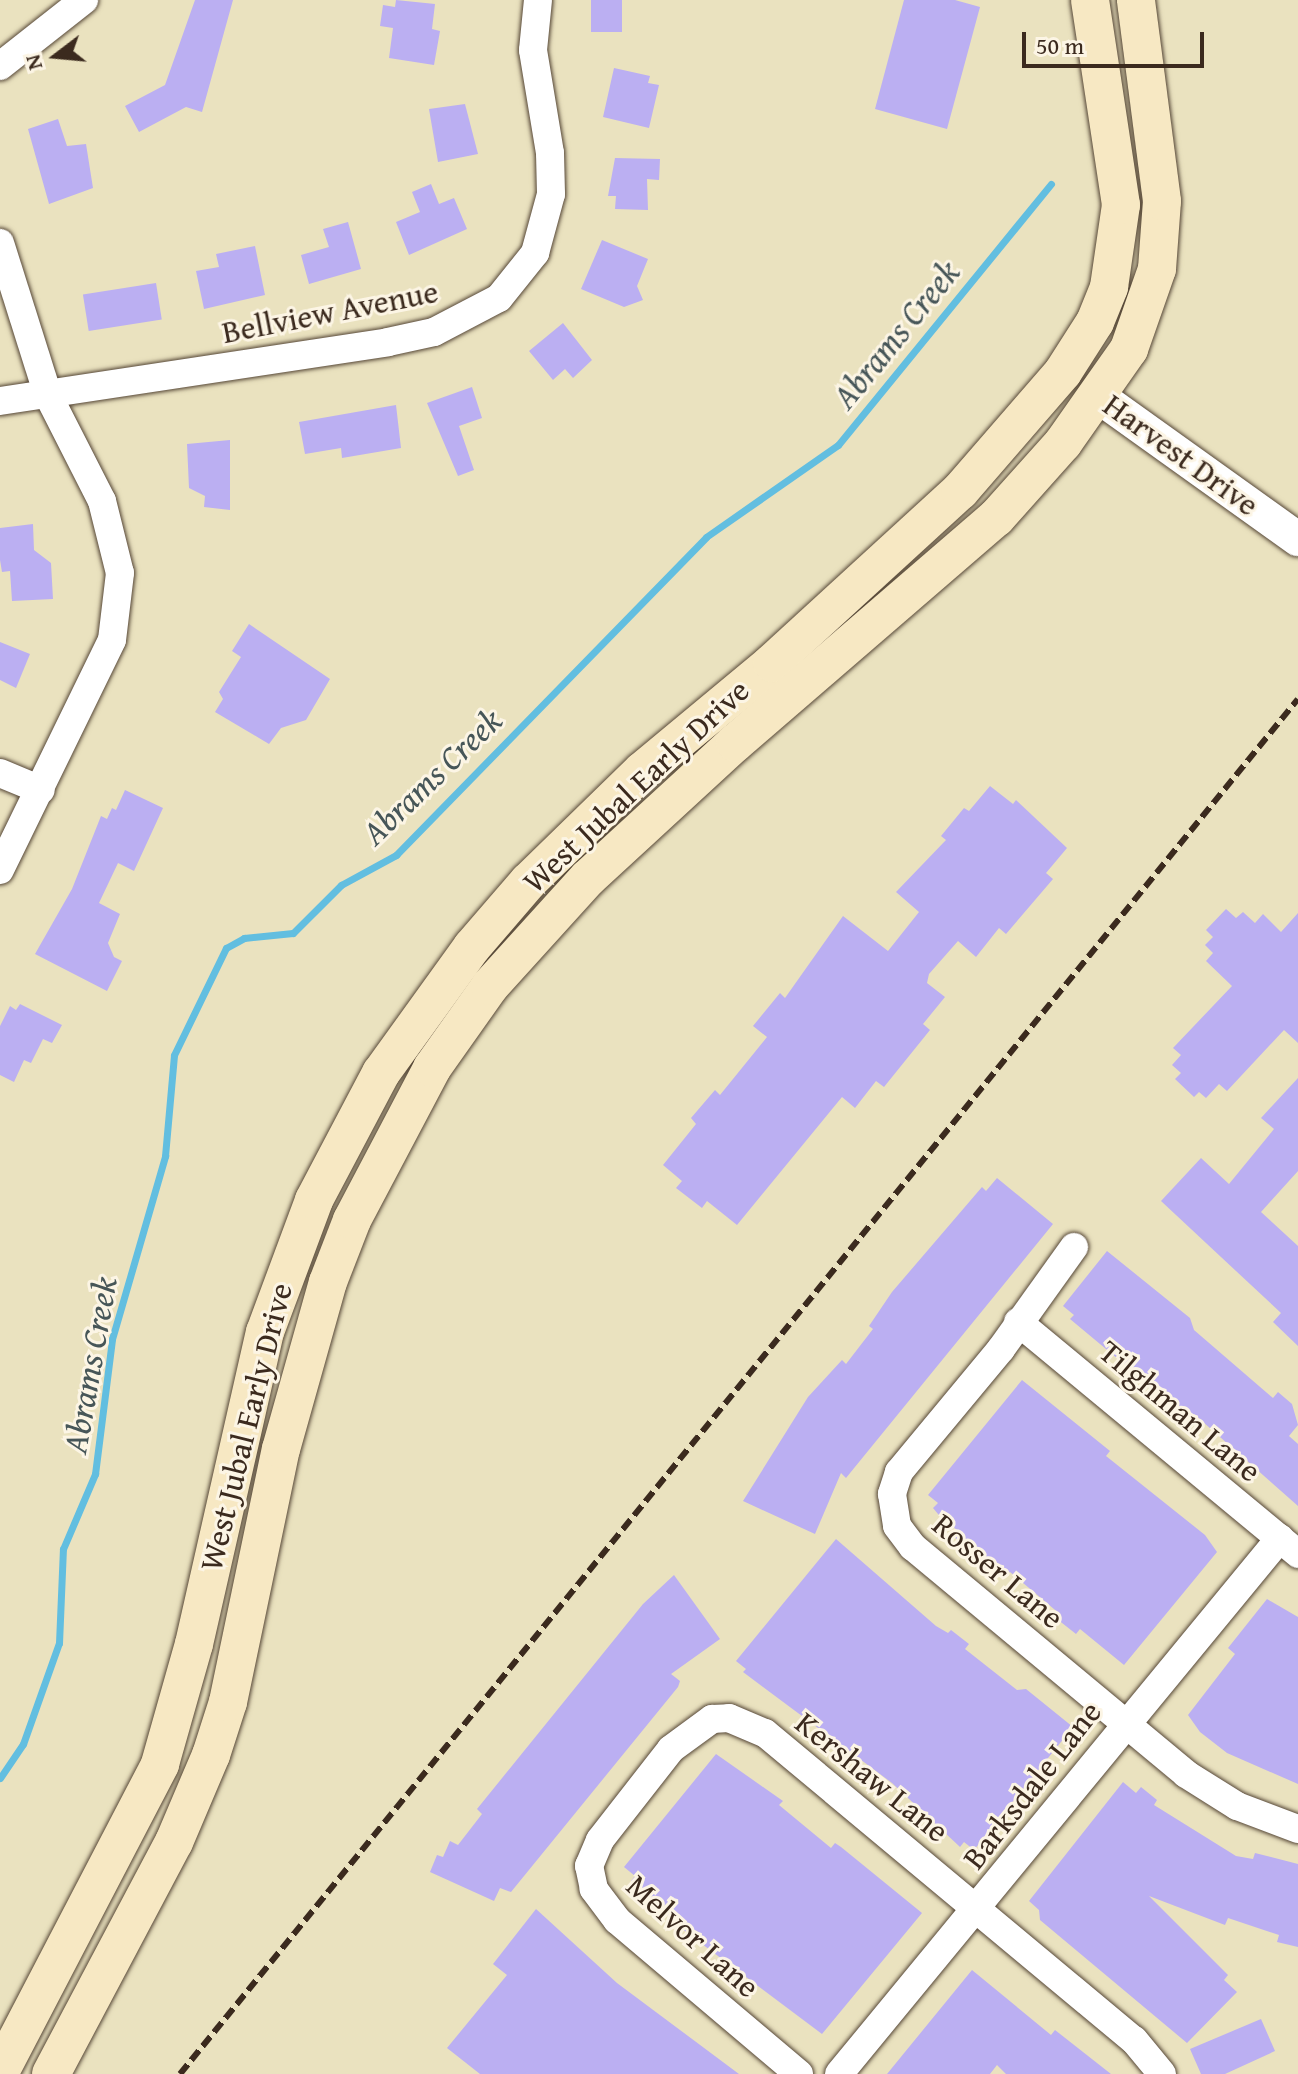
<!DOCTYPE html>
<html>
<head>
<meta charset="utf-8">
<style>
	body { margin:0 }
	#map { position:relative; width:1298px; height:2074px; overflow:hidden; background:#eae2bf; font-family:"Gentium Book Plus",serif }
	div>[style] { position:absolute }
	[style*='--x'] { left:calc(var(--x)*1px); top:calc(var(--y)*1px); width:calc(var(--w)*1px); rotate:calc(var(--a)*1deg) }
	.stream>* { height:7px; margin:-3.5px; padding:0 3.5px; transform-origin:3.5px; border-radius:3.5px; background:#62bee0 }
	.building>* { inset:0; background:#bbaff2; transform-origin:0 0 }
	.roads { filter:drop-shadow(0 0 2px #554636) drop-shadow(0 0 2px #554636) }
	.minor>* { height:28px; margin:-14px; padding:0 14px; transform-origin:14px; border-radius:14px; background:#fff }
	.tertiary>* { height:34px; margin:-17px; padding:0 17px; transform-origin:17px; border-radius:17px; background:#fff }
	.secondary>* { height:38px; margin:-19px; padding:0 19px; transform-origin:19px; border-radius:19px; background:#f7e8c3 }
	.rail>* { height:6px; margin-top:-3px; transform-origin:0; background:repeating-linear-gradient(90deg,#3b2a1e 0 12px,transparent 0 18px) }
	span { translate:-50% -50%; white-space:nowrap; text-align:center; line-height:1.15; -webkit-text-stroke:6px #fcf5e5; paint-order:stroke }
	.street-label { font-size:32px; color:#3b2a1e }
	.water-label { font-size:34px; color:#475658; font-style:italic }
	.north { position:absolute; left:16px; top:16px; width:80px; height:80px; -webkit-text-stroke:6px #fcf5e5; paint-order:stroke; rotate:254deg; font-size:22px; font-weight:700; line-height:32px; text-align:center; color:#3b2a1e }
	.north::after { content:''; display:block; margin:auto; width:28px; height:36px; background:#3b2a1e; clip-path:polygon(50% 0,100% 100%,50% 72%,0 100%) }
	.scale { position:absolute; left:1022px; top:32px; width:182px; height:36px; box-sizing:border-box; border:4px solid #3b2a1e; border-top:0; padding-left:10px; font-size:24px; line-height:28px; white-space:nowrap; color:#3b2a1e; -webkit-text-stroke:6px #fcf5e5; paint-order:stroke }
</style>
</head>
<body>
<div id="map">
	<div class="stream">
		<div style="--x:0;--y:1778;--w:41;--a:-55.9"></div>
		<div style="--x:23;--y:1744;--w:107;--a:-70.4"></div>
		<div style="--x:59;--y:1643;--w:94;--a:-87.6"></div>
		<div style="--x:63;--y:1549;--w:82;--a:-66.9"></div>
		<div style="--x:95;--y:1474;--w:136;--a:-82.8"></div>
		<div style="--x:112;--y:1339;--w:191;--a:-73.8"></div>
		<div style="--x:165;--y:1156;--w:101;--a:-84.9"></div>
		<div style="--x:174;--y:1055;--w:119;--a:-64.1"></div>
		<div style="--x:226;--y:948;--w:21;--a:-29"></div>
		<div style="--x:244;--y:938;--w:49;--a:-5.8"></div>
		<div style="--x:293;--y:933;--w:68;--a:-45"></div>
		<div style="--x:341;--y:885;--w:63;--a:-28.6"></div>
		<div style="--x:396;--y:855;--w:444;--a:-45.7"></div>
		<div style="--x:706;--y:537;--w:161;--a:-34.9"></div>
		<div style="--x:838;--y:445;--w:337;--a:-50.8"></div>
	</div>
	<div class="building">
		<div style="clip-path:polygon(195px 0,233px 0,202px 112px,186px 107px,139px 132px,125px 106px,165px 85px)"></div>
		<div style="clip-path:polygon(396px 0,435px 4px,432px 29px,440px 31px,434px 65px,389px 58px,393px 28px,380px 26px,383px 5px,395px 7px)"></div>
		<div style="left:591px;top:0;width:31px;height:32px"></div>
		<div style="clip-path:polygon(904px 0,955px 0,980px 7px,947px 129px,875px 109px)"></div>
		<div style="clip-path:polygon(614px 68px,650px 76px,648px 83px,659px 85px,649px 128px,603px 117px)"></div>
		<div style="clip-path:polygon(465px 104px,478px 154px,438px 162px,429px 109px)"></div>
		<div style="clip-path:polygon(58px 119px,67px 146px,86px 144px,93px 188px,49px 204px,28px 129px)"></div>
		<div style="clip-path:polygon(615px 158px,660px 159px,659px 180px,647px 179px,648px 210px,615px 209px,616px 196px,608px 196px)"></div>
		<div style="clip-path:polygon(431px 184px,439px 204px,454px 198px,467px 229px,409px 255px,396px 222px,420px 212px,412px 192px)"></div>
		<div style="clip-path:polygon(348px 222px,361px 269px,309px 284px,301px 255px,329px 247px,323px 229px)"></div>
		<div style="clip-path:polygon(602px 240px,648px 259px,637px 286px,643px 300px,624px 307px,581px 289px)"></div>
		<div style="clip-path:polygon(255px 246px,265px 295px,204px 309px,196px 271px,219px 267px,216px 254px)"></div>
		<div style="left:156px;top:283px;width:37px;height:74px;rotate:81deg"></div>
		<div style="clip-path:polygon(563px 323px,592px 360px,573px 378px,565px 369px,553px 380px,529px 351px)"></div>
		<div style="clip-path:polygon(472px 387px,482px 418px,459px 426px,474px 470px,458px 476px,427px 403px)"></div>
		<div style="clip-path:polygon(396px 405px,401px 448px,342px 458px,341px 448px,305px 454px,299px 422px)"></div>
		<div style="clip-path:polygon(230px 440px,230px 510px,204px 507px,205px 496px,189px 488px,187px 444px)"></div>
		<div style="clip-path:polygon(33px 524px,34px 550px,51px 563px,53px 599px,12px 601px,10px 571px,2px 572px,0 560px,0 528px)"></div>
		<div style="clip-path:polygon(249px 624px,330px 679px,306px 720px,281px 728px,269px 744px,215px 712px,223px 699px,219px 692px,241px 657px,232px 651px)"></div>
		<div style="clip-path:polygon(0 642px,30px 654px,16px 688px,0 680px)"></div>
		<div style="clip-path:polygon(990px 786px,1013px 804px,1016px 800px,1067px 848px,1046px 873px,1053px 879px,1006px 934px,999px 928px,976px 957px,958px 941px,929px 974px,927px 983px,945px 997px,923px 1024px,930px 1030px,884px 1087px,876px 1081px,855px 1108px,842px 1097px,737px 1225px,707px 1201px,702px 1208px,676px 1188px,682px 1181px,663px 1165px,696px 1124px,691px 1118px,715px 1090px,720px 1095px,767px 1037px,753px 1026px,780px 993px,785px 998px,843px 916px,888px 951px,919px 912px,896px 892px,946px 840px,941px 836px,964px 808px,969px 811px)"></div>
		<div style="clip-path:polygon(125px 790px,163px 808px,134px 871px,118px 863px,99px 903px,120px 914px,108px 943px,114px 957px,122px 961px,107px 991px,35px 954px,72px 889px,101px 816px,107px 819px,112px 808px,116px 810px)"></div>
		<div style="clip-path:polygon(1226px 909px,1236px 918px,1243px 912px,1255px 923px,1263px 914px,1281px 932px,1298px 913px,1298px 1043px,1284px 1030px,1227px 1091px,1219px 1084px,1206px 1098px,1199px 1092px,1194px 1097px,1175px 1079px,1181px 1073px,1172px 1065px,1181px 1055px,1173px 1048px,1232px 986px,1206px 961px,1213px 953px,1205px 945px,1213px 937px,1206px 930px)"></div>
		<div style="clip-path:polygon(20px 1004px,62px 1025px,52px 1043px,43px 1039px,31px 1063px,24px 1060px,14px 1082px,0 1075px,0 1026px,10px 1006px,16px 1010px)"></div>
		<div style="clip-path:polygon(1298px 1078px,1298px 1171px,1261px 1212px,1298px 1246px,1298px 1346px,1273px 1322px,1281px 1313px,1161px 1201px,1201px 1158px,1229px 1184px,1274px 1129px,1261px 1118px)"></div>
		<div style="clip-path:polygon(997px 1178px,1053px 1224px,846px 1478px,841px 1473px,815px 1534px,743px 1501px,808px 1397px,842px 1360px,846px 1364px,873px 1329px,869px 1326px,892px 1292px,982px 1187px,986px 1191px)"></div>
		<div style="clip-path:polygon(1107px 1251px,1190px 1318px,1194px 1330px,1273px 1398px,1278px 1392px,1292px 1404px,1298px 1425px,1289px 1436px,1298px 1444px,1298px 1506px,1194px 1414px,1190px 1419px,1070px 1319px,1074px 1315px,1063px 1306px)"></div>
		<div style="clip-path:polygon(1022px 1380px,1110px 1451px,1106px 1456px,1205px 1535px,1217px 1552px,1124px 1665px,1080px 1629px,1076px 1634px,1057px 1619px,1061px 1615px,1010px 1572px,1006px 1577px,1000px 1575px,953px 1536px,957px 1530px,938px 1514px,933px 1508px,938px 1503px,928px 1495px)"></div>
		<div style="clip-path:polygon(836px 1539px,936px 1626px,948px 1633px,951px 1630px,969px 1644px,965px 1649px,1017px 1690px,1026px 1689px,1073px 1727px,974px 1850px,964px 1842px,960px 1847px,892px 1783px,743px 1672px,746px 1669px,736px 1661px)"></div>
		<div style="clip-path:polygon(674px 1575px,720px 1639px,671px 1674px,680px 1681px,678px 1687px,511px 1892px,500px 1888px,494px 1901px,430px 1872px,437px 1855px,443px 1857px,450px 1841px,458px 1845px,482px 1814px,477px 1809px,643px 1604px)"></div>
		<div style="clip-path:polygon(1267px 1599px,1298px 1617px,1298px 1784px,1227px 1753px,1200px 1732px,1188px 1715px,1235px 1654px,1228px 1648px)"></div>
		<div style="clip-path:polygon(716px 1754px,783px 1801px,779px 1805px,831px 1848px,835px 1843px,841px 1847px,922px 1913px,822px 2034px,686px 1932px,635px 1886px,631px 1881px,635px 1876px,624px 1867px)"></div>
		<div style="clip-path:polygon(1123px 1782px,1136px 1793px,1141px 1787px,1157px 1800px,1154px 1805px,1236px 1856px,1253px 1859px,1255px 1853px,1298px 1864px,1298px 1947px,1277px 1942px,1279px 1935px,1228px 1918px,1225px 1925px,1149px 1896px,1228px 1975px,1224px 1980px,1237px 1992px,1187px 2043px,1040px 1920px,1039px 1910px,1029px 1901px)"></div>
		<div style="clip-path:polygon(536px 1909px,617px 1983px,739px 2074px,480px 2074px,447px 2048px,507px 1975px,493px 1964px)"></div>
		<div style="clip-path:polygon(972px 1970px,1051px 2035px,1055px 2030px,1111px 2074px,1006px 2074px,997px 2065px,990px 2074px,887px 2074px)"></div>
		<div style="clip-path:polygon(1261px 2019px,1275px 2051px,1225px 2074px,1201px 2074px,1190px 2049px)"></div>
	</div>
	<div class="roads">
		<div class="minor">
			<div style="--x:0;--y:66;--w:107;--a:-38.2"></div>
			<div style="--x:0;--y:243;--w:159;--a:72.5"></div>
			<div style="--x:48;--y:395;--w:119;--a:63"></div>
			<div style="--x:102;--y:501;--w:74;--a:76"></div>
			<div style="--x:120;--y:573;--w:67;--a:96.8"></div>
			<div style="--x:112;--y:640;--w:256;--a:116"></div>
			<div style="--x:0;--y:401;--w:392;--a:-8.6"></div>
			<div style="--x:388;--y:342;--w:47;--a:-12.3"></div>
			<div style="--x:434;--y:332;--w:73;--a:-27.6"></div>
			<div style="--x:499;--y:298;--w:58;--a:-51.3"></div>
			<div style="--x:535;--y:253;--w:61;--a:-74.8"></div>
			<div style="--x:551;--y:194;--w:41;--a:-91.4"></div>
			<div style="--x:550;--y:153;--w:104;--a:-99.4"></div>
			<div style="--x:533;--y:50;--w:50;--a:-84.3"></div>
			<div style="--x:0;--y:773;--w:44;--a:22.5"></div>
			<div style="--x:1074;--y:1247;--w:125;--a:125.6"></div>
			<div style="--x:1001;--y:1349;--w:160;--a:129.7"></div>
			<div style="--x:899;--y:1472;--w:23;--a:108"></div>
			<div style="--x:892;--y:1494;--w:32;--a:81"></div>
			<div style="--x:897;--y:1526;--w:26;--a:53"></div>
			<div style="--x:913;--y:1547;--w:355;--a:39.7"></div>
			<div style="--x:1186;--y:1774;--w:60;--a:32.1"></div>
			<div style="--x:1237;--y:1806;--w:65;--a:20.7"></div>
			<div style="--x:1018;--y:1322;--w:364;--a:39.6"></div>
			<div style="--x:799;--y:2074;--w:238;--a:-139.8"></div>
			<div style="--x:617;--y:1920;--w:39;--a:-127"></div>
			<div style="--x:594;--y:1889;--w:24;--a:-102"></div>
			<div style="--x:589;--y:1866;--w:28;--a:-67"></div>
			<div style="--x:600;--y:1840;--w:115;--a:-52"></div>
			<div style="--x:671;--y:1749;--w:51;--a:-36.2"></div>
			<div style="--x:712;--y:1719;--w:17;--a:-3"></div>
			<div style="--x:729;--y:1718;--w:39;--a:23"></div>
			<div style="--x:765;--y:1733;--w:480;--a:39.8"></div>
			<div style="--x:1134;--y:2040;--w:44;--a:50.5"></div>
			<div style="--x:839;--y:2074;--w:694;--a:-50.55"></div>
		</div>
		<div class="tertiary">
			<div style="--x:1098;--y:396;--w:246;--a:35.6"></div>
		</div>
		<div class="secondary">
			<div style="--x:0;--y:2072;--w:347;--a:-62.5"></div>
			<div style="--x:160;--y:1764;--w:125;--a:-74.2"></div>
			<div style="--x:194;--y:1644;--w:320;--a:-77.2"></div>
			<div style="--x:265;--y:1332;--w:141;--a:-69.6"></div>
			<div style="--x:314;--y:1200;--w:144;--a:-62.2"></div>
			<div style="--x:381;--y:1073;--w:155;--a:-54.2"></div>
			<div style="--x:472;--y:947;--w:86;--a:-49.3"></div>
			<div style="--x:528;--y:882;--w:159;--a:-44.2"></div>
			<div style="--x:642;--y:771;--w:169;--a:-39.7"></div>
			<div style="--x:772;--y:663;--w:255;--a:-42.5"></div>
			<div style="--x:960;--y:491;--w:157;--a:-49.1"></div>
			<div style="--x:1063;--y:372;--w:59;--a:-57.4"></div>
			<div style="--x:1095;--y:322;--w:38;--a:-68"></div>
			<div style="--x:1109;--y:287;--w:83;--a:-81.7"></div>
			<div style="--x:1121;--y:205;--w:207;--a:-98.6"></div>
			<div style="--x:51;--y:2074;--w:263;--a:-62.1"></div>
			<div style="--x:174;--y:1842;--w:95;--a:-67"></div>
			<div style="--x:211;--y:1755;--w:56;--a:-72.2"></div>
			<div style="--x:228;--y:1702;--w:258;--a:-78.2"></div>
			<div style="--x:281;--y:1449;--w:173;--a:-74.3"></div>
			<div style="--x:328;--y:1282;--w:66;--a:-68.8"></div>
			<div style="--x:352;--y:1220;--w:172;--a:-62.2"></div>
			<div style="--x:432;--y:1068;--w:100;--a:-54.7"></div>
			<div style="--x:490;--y:986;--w:146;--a:-47.8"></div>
			<div style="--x:588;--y:878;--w:200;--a:-42.6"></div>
			<div style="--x:735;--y:743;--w:345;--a:-40.8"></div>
			<div style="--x:996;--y:518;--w:101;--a:-48.2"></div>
			<div style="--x:1063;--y:443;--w:115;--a:-54.9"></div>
			<div style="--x:1129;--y:349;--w:85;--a:-70.7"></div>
			<div style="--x:1157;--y:269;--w:68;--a:-85.8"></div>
			<div style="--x:1162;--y:201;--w:203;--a:-97.4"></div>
		</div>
	</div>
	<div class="rail">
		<div style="--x:180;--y:2074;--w:1772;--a:-50.89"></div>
	</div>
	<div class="street-label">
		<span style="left:330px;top:312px;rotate:-11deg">Bellview Avenue</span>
		<span style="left:1181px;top:455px;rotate:36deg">Harvest Drive</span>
		<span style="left:636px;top:786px;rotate:-43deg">West Jubal Early Drive</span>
		<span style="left:1180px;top:1411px;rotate:40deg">Tilghman Lane</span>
		<span style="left:246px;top:1427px;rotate:-76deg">West Jubal Early Drive</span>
		<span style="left:998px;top:1571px;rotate:40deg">Rosser Lane</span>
		<span style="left:872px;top:1777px;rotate:39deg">Kershaw Lane</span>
		<span style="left:1032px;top:1785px;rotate:-52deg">Barksdale Lane</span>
		<span style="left:693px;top:1936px;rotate:42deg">Melvor Lane</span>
	</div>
	<div class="water-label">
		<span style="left:895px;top:334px;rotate:-51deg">Abrams Creek</span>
		<span style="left:431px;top:776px;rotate:-44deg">Abrams Creek</span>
		<span style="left:89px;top:1365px;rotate:-80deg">Abrams Creek</span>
	</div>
	<div class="north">N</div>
	<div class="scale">50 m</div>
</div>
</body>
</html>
